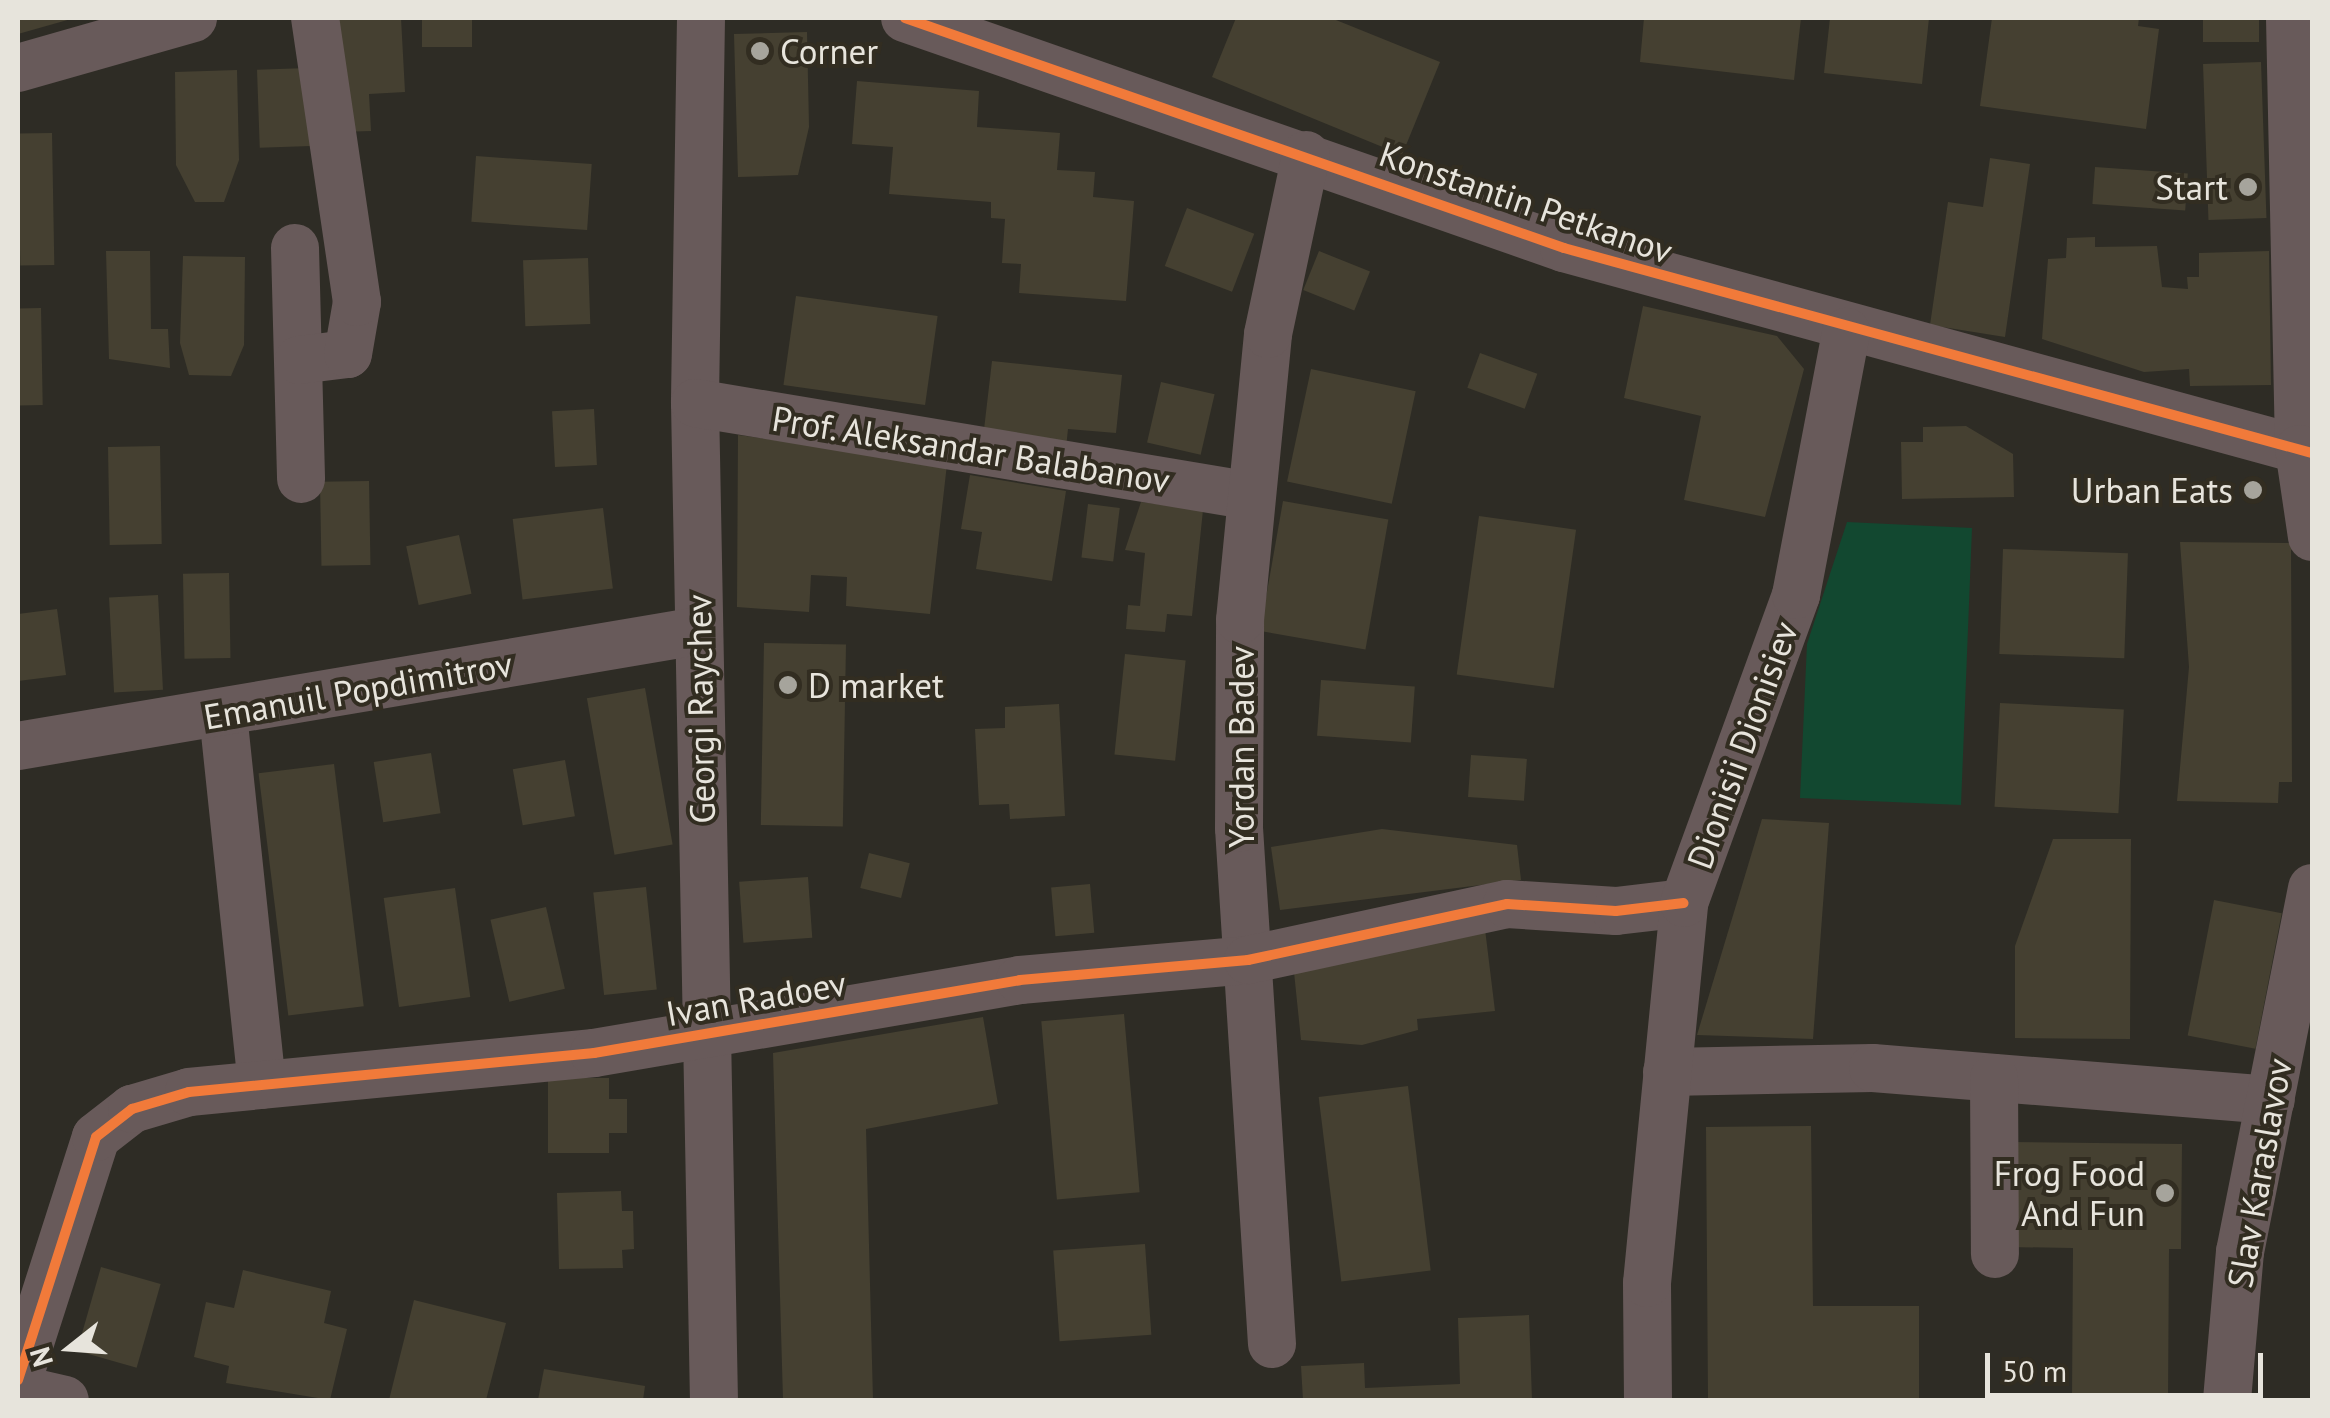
<!DOCTYPE html>
<html>
<head>
<meta charset="utf-8">
<style>
	body { margin:0 }
	#map { position:relative; width:2330px; height:1418px; overflow:hidden; background:#2e2c25; font-family:"PT Sans",sans-serif }
	div>[style] { position:absolute }
	[style*='--x'] { left:calc(var(--x)*1px); top:calc(var(--y)*1px); width:calc(var(--w)*1px); rotate:calc(var(--a)*1deg) }
	.green>* { inset:0; background:#124830 }
	.building>* { inset:0; background:#454031; transform-origin:0 0 }
	.minor>* { height:48px; margin:-24px; padding:0 24px; transform-origin:24px; border-radius:24px; background:#685a5a }
	.cycleway>* { height:10px; margin:-5px; padding:0 5px; transform-origin:5px; border-radius:5px; background:#f17a3a }
	.dots>* { width:28px; height:28px; translate:-50% -50%; box-sizing:border-box; border:5px solid #322d21; border-radius:50% }
	span { translate:-50% -50%; white-space:nowrap; text-align:center; line-height:1.15; -webkit-text-stroke:8px #322d21; paint-order:stroke }
	.poi-label { font-size:35px; color:#e7e4dc }
	.left { translate:0 -50%; text-align:left }
	.right { translate:-100% -50%; text-align:right }
	.street-label { font-size:35px; color:#e7e4dc }
	.frame { position:absolute; inset:0; border:20px solid #e7e4dc; pointer-events:none }
	.north { position:absolute; left:20px; top:1298px; width:100px; height:100px; -webkit-text-stroke:8px #322d21; paint-order:stroke; rotate:253deg; font-size:28px; font-weight:700; line-height:40px; text-align:center; color:#e7e4dc }
	.north::after { content:''; display:block; margin:auto; width:35px; height:45px; background:#e7e4dc; clip-path:polygon(50% 0,100% 100%,50% 72%,0 100%) }
	.scale { position:absolute; left:1985px; top:1353px; width:278px; height:45px; box-sizing:border-box; border:5px solid #e7e4dc; border-top:0; padding-left:12px; font-size:30px; line-height:35px; white-space:nowrap; color:#e7e4dc; -webkit-text-stroke:8px #322d21; paint-order:stroke }
</style>
</head>
<body>
<div id="map">
	<div class="green">
		<div style="clip-path:polygon(1847px 522px,1972px 528px,1961px 805px,1800px 798px,1807px 644px)"></div>
	</div>
	<div class="building">
		<div style="clip-path:polygon(18px 18px,71px 18px,71px 19px,18px 34px)"></div>
		<div style="clip-path:polygon(331px 18px,401px 18px,405px 92px,369px 94px,371px 131px,338px 132px)"></div>
		<div style="left:422px;top:18px;width:50px;height:29px"></div>
		<div style="clip-path:polygon(1236px 18px,1331px 18px,1440px 62px,1402px 155px,1212px 77px)"></div>
		<div style="clip-path:polygon(1644px 18px,1801px 18px,1794px 80px,1640px 62px)"></div>
		<div style="clip-path:polygon(1830px 18px,1929px 18px,1922px 84px,1824px 73px)"></div>
		<div style="clip-path:polygon(1992px 18px,2139px 18px,2138px 26px,2159px 29px,2146px 129px,1980px 106px)"></div>
		<div style="left:2203px;top:18px;width:56px;height:24px"></div>
		<div style="clip-path:polygon(807px 32px,809px 127px,798px 175px,738px 177px,734px 34px)"></div>
		<div style="left:2261px;top:62px;width:156px;height:58px;rotate:88deg"></div>
		<div style="left:308px;top:68px;width:78px;height:51px;rotate:88deg"></div>
		<div style="clip-path:polygon(237px 70px,239px 160px,224px 202px,195px 202px,176px 165px,175px 72px)"></div>
		<div style="clip-path:polygon(857px 81px,979px 91px,977px 127px,1060px 133px,1057px 170px,1095px 172px,1093px 197px,1134px 201px,1126px 301px,1019px 293px,1021px 264px,1002px 263px,1005px 219px,991px 218px,991px 202px,889px 194px,893px 147px,852px 144px)"></div>
		<div style="left:52px;top:133px;width:132px;height:34px;rotate:89deg"></div>
		<div style="left:476px;top:156px;width:116px;height:66px;rotate:4deg"></div>
		<div style="clip-path:polygon(1990px 158px,2030px 164px,2005px 337px,1930px 325px,1948px 202px,1983px 207px)"></div>
		<div style="left:2095px;top:167px;width:93px;height:37px;rotate:4deg"></div>
		<div style="left:1187px;top:208px;width:72px;height:62px;rotate:21deg"></div>
		<div style="clip-path:polygon(2095px 237px,2095px 247px,2157px 246px,2162px 287px,2188px 289px,2187px 277px,2199px 277px,2199px 253px,2269px 251px,2271px 385px,2190px 386px,2189px 369px,2144px 372px,2042px 339px,2048px 259px,2066px 258px,2067px 238px)"></div>
		<div style="clip-path:polygon(106px 251px,150px 251px,151px 329px,168px 329px,170px 368px,109px 359px)"></div>
		<div style="left:1319px;top:251px;width:55px;height:42px;rotate:22deg"></div>
		<div style="clip-path:polygon(183px 256px,245px 257px,244px 345px,231px 376px,189px 375px,180px 343px)"></div>
		<div style="left:588px;top:258px;width:66px;height:65px;rotate:88deg"></div>
		<div style="left:796px;top:296px;width:143px;height:90px;rotate:8deg"></div>
		<div style="clip-path:polygon(1643px 306px,1777px 336px,1804px 369px,1765px 517px,1684px 500px,1701px 416px,1624px 398px)"></div>
		<div style="left:41px;top:308px;width:97px;height:23px;rotate:89deg"></div>
		<div style="left:1480px;top:353px;width:61px;height:37px;rotate:20deg"></div>
		<div style="clip-path:polygon(992px 361px,1122px 375px,1116px 433px,1068px 429px,1066px 448px,983px 438px)"></div>
		<div style="left:1311px;top:369px;width:107px;height:115px;rotate:12deg"></div>
		<div style="left:1161px;top:382px;width:55px;height:62px;rotate:13deg"></div>
		<div style="left:594px;top:409px;width:56px;height:42px;rotate:87deg"></div>
		<div style="clip-path:polygon(1966px 426px,2013px 454px,2014px 497px,1902px 499px,1901px 442px,1923px 442px,1923px 427px)"></div>
		<div style="clip-path:polygon(738px 435px,947px 464px,930px 614px,846px 606px,847px 577px,811px 575px,809px 612px,737px 607px)"></div>
		<div style="left:160px;top:446px;width:98px;height:52px;rotate:89deg"></div>
		<div style="clip-path:polygon(970px 475px,1066px 491px,1052px 581px,976px 569px,982px 532px,961px 529px)"></div>
		<div style="left:369px;top:481px;width:84px;height:49px;rotate:89deg"></div>
		<div style="left:1283px;top:501px;width:107px;height:132px;rotate:10deg"></div>
		<div style="clip-path:polygon(1141px 502px,1203px 510px,1192px 616px,1167px 614px,1165px 632px,1126px 629px,1128px 605px,1140px 606px,1145px 553px,1125px 550px)"></div>
		<div style="left:1088px;top:504px;width:32px;height:54px;rotate:7deg"></div>
		<div style="left:603px;top:508px;width:81px;height:91px;rotate:83deg"></div>
		<div style="left:1479px;top:516px;width:98px;height:160px;rotate:8deg"></div>
		<div style="left:459px;top:535px;width:60px;height:54px;rotate:78deg"></div>
		<div style="clip-path:polygon(2180px 542px,2291px 543px,2292px 782px,2279px 782px,2278px 803px,2177px 801px,2189px 667px)"></div>
		<div style="left:2003px;top:549px;width:125px;height:105px;rotate:2deg"></div>
		<div style="left:229px;top:573px;width:85px;height:46px;rotate:89deg"></div>
		<div style="left:158px;top:595px;width:95px;height:49px;rotate:87deg"></div>
		<div style="clip-path:polygon(57px 609px,66px 675px,18px 681px,18px 614px)"></div>
		<div style="left:764px;top:643px;width:82px;height:182px;rotate:1deg"></div>
		<div style="left:1125px;top:654px;width:61px;height:101px;rotate:6deg"></div>
		<div style="left:1321px;top:680px;width:94px;height:56px;rotate:4deg"></div>
		<div style="left:645px;top:688px;width:159px;height:59px;rotate:80deg"></div>
		<div style="left:2000px;top:703px;width:124px;height:104px;rotate:3deg"></div>
		<div style="clip-path:polygon(1059px 704px,1065px 816px,1010px 819px,1009px 804px,979px 805px,975px 729px,1005px 728px,1005px 707px)"></div>
		<div style="left:431px;top:753px;width:61px;height:58px;rotate:81deg"></div>
		<div style="left:1471px;top:755px;width:56px;height:42px;rotate:4deg"></div>
		<div style="left:565px;top:760px;width:57px;height:53px;rotate:80deg"></div>
		<div style="left:334px;top:764px;width:244px;height:76px;rotate:83deg"></div>
		<div style="clip-path:polygon(1762px 819px,1829px 823px,1813px 1039px,1697px 1035px)"></div>
		<div style="clip-path:polygon(1382px 829px,1517px 845px,1521px 880px,1280px 910px,1271px 847px)"></div>
		<div style="clip-path:polygon(2053px 839px,2131px 839px,2130px 1039px,2015px 1038px,2015px 946px)"></div>
		<div style="left:869px;top:853px;width:42px;height:36px;rotate:14deg"></div>
		<div style="left:808px;top:877px;width:61px;height:69px;rotate:86deg"></div>
		<div style="left:1090px;top:884px;width:49px;height:39px;rotate:85deg"></div>
		<div style="left:646px;top:887px;width:103px;height:53px;rotate:84deg"></div>
		<div style="left:455px;top:888px;width:110px;height:72px;rotate:82deg"></div>
		<div style="left:2214px;top:900px;width:69px;height:138px;rotate:11deg"></div>
		<div style="left:546px;top:907px;width:84px;height:57px;rotate:77deg"></div>
		<div style="clip-path:polygon(1485px 929px,1495px 1011px,1417px 1019px,1418px 1030px,1362px 1045px,1301px 1040px,1294px 972px)"></div>
		<div style="left:1124px;top:1014px;width:179px;height:83px;rotate:85deg"></div>
		<div style="clip-path:polygon(983px 1017px,998px 1104px,866px 1129px,873px 1400px,783px 1400px,773px 1053px)"></div>
		<div style="clip-path:polygon(548px 1078px,609px 1078px,609px 1099px,627px 1099px,627px 1133px,609px 1133px,609px 1153px,548px 1153px)"></div>
		<div style="left:1408px;top:1086px;width:186px;height:90px;rotate:83deg"></div>
		<div style="clip-path:polygon(1811px 1126px,1813px 1306px,1919px 1306px,1919px 1400px,1708px 1400px,1706px 1127px)"></div>
		<div style="clip-path:polygon(2009px 1142px,2182px 1144px,2181px 1249px,2169px 1249px,2168px 1400px,2072px 1400px,2073px 1248px,2008px 1247px)"></div>
		<div style="clip-path:polygon(621px 1191px,622px 1211px,633px 1211px,634px 1249px,622px 1250px,623px 1268px,559px 1269px,557px 1193px)"></div>
		<div style="left:1145px;top:1244px;width:91px;height:92px;rotate:86deg"></div>
		<div style="left:101px;top:1267px;width:62px;height:87px;rotate:16deg"></div>
		<div style="clip-path:polygon(243px 1270px,331px 1291px,324px 1323px,347px 1329px,330px 1400px,226px 1383px,229px 1366px,194px 1357px,206px 1302px,234px 1308px)"></div>
		<div style="clip-path:polygon(414px 1300px,506px 1323px,486px 1400px,389px 1400px)"></div>
		<div style="clip-path:polygon(1529px 1315px,1532px 1400px,1303px 1400px,1301px 1366px,1364px 1363px,1365px 1388px,1460px 1384px,1458px 1318px)"></div>
		<div style="clip-path:polygon(544px 1369px,645px 1386px,643px 1400px,538px 1400px)"></div>
	</div>
	<div class="minor">
		<div style="--x:701;--y:18;--w:385;--a:90.9"></div>
		<div style="--x:695;--y:403;--w:997;--a:88.91"></div>
		<div style="--x:905;--y:18;--w:698;--a:19.24"></div>
		<div style="--x:1564;--y:248;--w:776;--a:15.33"></div>
		<div style="--x:2290;--y:18;--w:431;--a:88.8"></div>
		<div style="--x:2299;--y:449;--w:89;--a:81.6"></div>
		<div style="--x:18;--y:68;--w:182;--a:-15.9"></div>
		<div style="--x:295;--y:248;--w:231;--a:88.5"></div>
		<div style="--x:299;--y:360;--w:49;--a:-7"></div>
		<div style="--x:348;--y:354;--w:53;--a:-80.2"></div>
		<div style="--x:357;--y:302;--w:287;--a:-98.4"></div>
		<div style="--x:695;--y:403;--w:559;--a:9.48"></div>
		<div style="--x:223;--y:714;--w:373;--a:84"></div>
		<div style="--x:18;--y:746;--w:690;--a:-9.6"></div>
		<div style="--x:1667;--y:1072;--w:206;--a:-1.1"></div>
		<div style="--x:1873;--y:1068;--w:399;--a:4.6"></div>
		<div style="--x:1994;--y:1078;--w:176;--a:89.7"></div>
		<div style="--x:1272;--y:1344;--w:517;--a:-93.66"></div>
		<div style="--x:1239;--y:828;--w:208;--a:-89.7"></div>
		<div style="--x:1240;--y:620;--w:287;--a:-84.4"></div>
		<div style="--x:1268;--y:334;--w:183;--a:-78"></div>
		<div style="--x:18;--y:1380;--w:255;--a:-72.2"></div>
		<div style="--x:96;--y:1137;--w:46;--a:-37.9"></div>
		<div style="--x:132;--y:1109;--w:59;--a:-16.6"></div>
		<div style="--x:189;--y:1092;--w:407;--a:-5.5"></div>
		<div style="--x:594;--y:1053;--w:432;--a:-9.7"></div>
		<div style="--x:1020;--y:980;--w:229;--a:-5"></div>
		<div style="--x:1248;--y:960;--w:265;--a:-12.2"></div>
		<div style="--x:1507;--y:904;--w:109;--a:3.7"></div>
		<div style="--x:1616;--y:911;--w:68;--a:-6.7"></div>
		<div style="--x:18;--y:1389;--w:48;--a:13.2"></div>
		<div style="--x:1648;--y:1400;--w:117;--a:-90.5"></div>
		<div style="--x:1647;--y:1283;--w:382;--a:-84.4"></div>
		<div style="--x:1684;--y:903;--w:328;--a:-70"></div>
		<div style="--x:1796;--y:595;--w:268;--a:-79.2"></div>
		<div style="--x:2227;--y:1400;--w:149;--a:-85"></div>
		<div style="--x:2240;--y:1252;--w:371;--a:-78.8"></div>
	</div>
	<div class="cycleway">
		<div style="--x:905;--y:18;--w:698;--a:19.24"></div>
		<div style="--x:1564;--y:248;--w:776;--a:15.33"></div>
		<div style="--x:18;--y:1380;--w:255;--a:-72.2"></div>
		<div style="--x:96;--y:1137;--w:46;--a:-37.9"></div>
		<div style="--x:132;--y:1109;--w:59;--a:-16.6"></div>
		<div style="--x:189;--y:1092;--w:407;--a:-5.5"></div>
		<div style="--x:594;--y:1053;--w:432;--a:-9.7"></div>
		<div style="--x:1020;--y:980;--w:229;--a:-5"></div>
		<div style="--x:1248;--y:960;--w:265;--a:-12.2"></div>
		<div style="--x:1507;--y:904;--w:109;--a:3.7"></div>
		<div style="--x:1616;--y:911;--w:68;--a:-6.7"></div>
	</div>
	<div class="dots">
		<div style="left:760px;top:51px;background:#a6a49c"></div>
		<div style="left:2248px;top:187px;background:#a6a49c"></div>
		<div style="left:2253px;top:490px;background:#a6a49c"></div>
		<div style="left:788px;top:685px;background:#a6a49c"></div>
		<div style="left:2165px;top:1193px;background:#a6a49c"></div>
	</div>
	<div class="poi-label">
		<span class="left" style="left:780px;top:51px">Corner</span>
		<span class="right" style="left:2228px;top:187px">Start</span>
		<span class="right" style="left:2233px;top:490px">Urban Eats</span>
		<span class="left" style="left:808px;top:685px">D market</span>
		<span class="right" style="left:2145px;top:1193px">Frog Food<br>And Fun</span>
	</div>
	<div class="street-label">
		<span style="left:1526px;top:202px;rotate:19deg">Konstantin Petkanov</span>
		<span style="left:971px;top:449px;rotate:9deg">Prof. Aleksandar Balabanov</span>
		<span style="left:358px;top:690px;rotate:-10deg">Emanuil Popdimitrov</span>
		<span style="left:700px;top:709px;rotate:-91deg">Georgi Raychev</span>
		<span style="left:1742px;top:745px;rotate:-70deg">Dionisii Dionisiev</span>
		<span style="left:1241px;top:747px;rotate:-90deg">Yordan Badev</span>
		<span style="left:756px;top:998px;rotate:-10deg">Ivan Radoev</span>
		<span style="left:2259px;top:1173px;rotate:-80deg">Slav Karaslavov</span>
	</div>
	<div class="frame"></div>
	<div class="north">N</div>
	<div class="scale">50 m</div>
</div>
</body>
</html>
